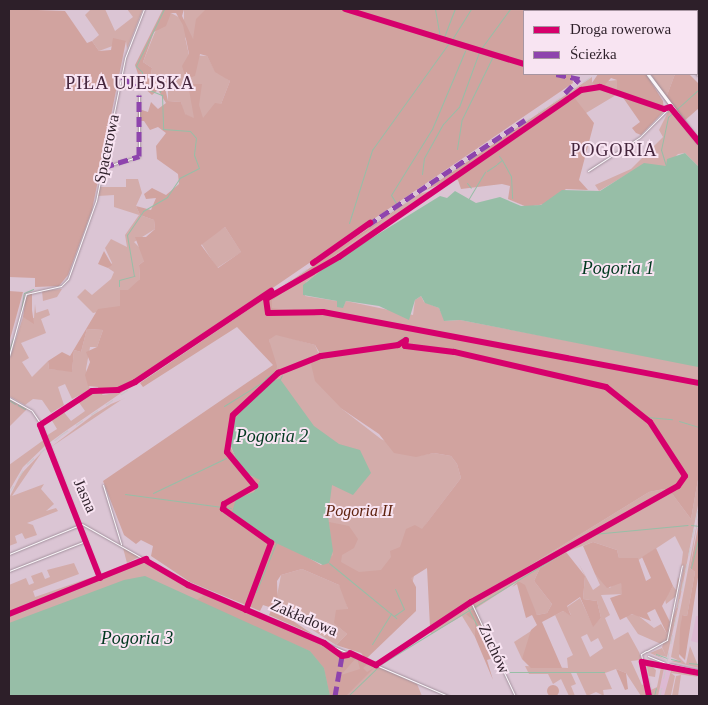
<!DOCTYPE html>
<html>
<head>
<meta charset="utf-8">
<style>
	body { margin:0 }
	#map { position:relative; width:708px; height:705px; overflow:hidden; background:#dbc5d4; font-family:Georgia,serif }
	div>[style] { position:absolute }
	[style*='--x'] { left:calc(var(--x)*1px); top:calc(var(--y)*1px); width:calc(var(--w)*1px); rotate:calc(var(--a)*1deg) }
	.built>* { inset:0; background:#ddb9d2 }
	.green>* { inset:0; background:#d3acaa; transform-origin:0 0 }
	.forest>* { inset:0; background:#d1a39f }
	.round { border-radius:50% }
	.water>* { inset:0; background:#97bea7 }
	.stream>* { height:1px; margin:-0.5px; padding:0 0.5px; transform-origin:0.5px; border-radius:0.5px; background:#97bea7 }
	.roads { filter:drop-shadow(0 0 1px #998894) drop-shadow(0 0 1px #998894) }
	.minor>* { height:1px; margin:-0.5px; padding:0 0.5px; transform-origin:0.5px; border-radius:0.5px; background:#faf6f9 }
	.tertiary>* { height:2.5px; margin:-1.25px; padding:0 1.25px; transform-origin:1.25px; border-radius:1.25px; background:#faf6f9 }
	.secondary>* { height:3px; margin:-1.5px; padding:0 1.5px; transform-origin:1.5px; border-radius:1.5px; background:#f1edec }
	.motorway>* { height:4.5px; margin:-2.25px; padding:0 2.25px; transform-origin:2.25px; border-radius:2.25px; background:#ded8cc }
	.rail>* { height:1px; margin-top:-0.5px; transform-origin:0; background:repeating-linear-gradient(90deg,#cbc4c9 0 9px,transparent 0 18px) }
	.quiet>* { height:5px; margin-top:-2.5px; transform-origin:0; background:repeating-linear-gradient(90deg,#8e44ad 0 10px,transparent 0 15px) }
	.cycleway>* { height:6px; margin:-3px; padding:0 3px; transform-origin:3px; border-radius:3px; background:#d6006c }
	span { translate:-50% -50%; white-space:nowrap; text-align:center; line-height:1.15; -webkit-text-stroke:4px #f8e4f2; paint-order:stroke }
	.street-label { font-size:16px; color:#2d1f29 }
	.park-label { font-size:16px; color:#5e210e; font-style:italic }
	.neighbourhood-label { font-size:18px; color:#44253c; letter-spacing:1px }
	.water-label { font-size:18px; color:#01381f; font-style:italic }
	.frame { position:absolute; inset:0; border:10px solid #2d1f29; pointer-events:none }
	.legend { position:absolute; left:523px; top:10px; width:175px; height:65px; box-sizing:border-box; background:#f8e4f2; border:1px solid #a795a2; margin:0; padding:6px 9px; list-style:none; font-size:15px; color:#2d1f29 }
	.legend li { display:flex; align-items:center; gap:10px; height:25px }
	.legend b { width:25px; border:1px solid #a795a2 }
</style>
</head>
<body>
<div id="map">
	<div class="built">
		<div style="clip-path:polygon(696px 616px,699px 616px,699px 643px,691px 641px)"></div>
		<div style="clip-path:polygon(664px 666px,670px 667px,671px 696px,657px 696px)"></div>
	</div>
	<div class="green">
		<div style="clip-path:polygon(91px 9px,105px 9px,115px 31px,133px 17px,127px 9px,143px 9px,127px 49px,126px 41px,99px 51px,92px 41px,99px 35px,85px 15px)"></div>
		<div style="clip-path:polygon(184px 9px,206px 9px,191px 44px,185px 37px,189px 55px,207px 56px,214px 69px,230px 81px,221px 104px,201px 122px,189px 83px,195px 119px,184px 114px,181px 102px,168px 101px,168px 91px,150px 82px,152px 68px,143px 62px,155px 32px,171px 13px,184px 20px)"></div>
		<div style="clip-path:polygon(651px 74px,675px 74px,666px 98px)"></div>
		<div style="clip-path:polygon(592px 77px,592px 83px,617px 80px,621px 96px,616px 95px,586px 113px,586px 146px,576px 184px,575px 96px,570px 92px)"></div>
		<div style="clip-path:polygon(669px 110px,699px 144px,699px 167px,685px 153px,678px 154px,666px 166px,641px 166px,599px 191px,595px 185px,631px 169px,663px 137px,659px 130px)"></div>
		<div style="clip-path:polygon(126px 179px,138px 179px,142px 193px,136px 206px,140px 215px,154px 220px,155px 229px,134px 242px,144px 252px,144px 261px,139px 265px,140px 279px,120px 307px,93px 313px,77px 297px,85px 289px,92px 295px,111px 279px,114px 272px,108px 268px,112px 263px,105px 248px,111px 239px,127px 247px,125px 235px,139px 215px,114px 207px,114px 195px,98px 196px,100px 187px,126px 187px)"></div>
		<div style="clip-path:polygon(437px 189px,306px 282px,305px 296px,337px 301px,343px 307px,346px 301px,413px 315px,415px 300px,421px 296px,424px 302px,439px 308px,445px 321px,460px 320px,699px 366px,699px 382px,316px 310px,272px 308px,272px 301px,419px 194px)"></div>
		<div style="left:225px;top:227px;width:30px;height:29px;rotate:57deg"></div>
		<div style="clip-path:polygon(62px 289px,57px 297px,43px 301px,42px 291px)"></div>
		<div style="clip-path:polygon(35px 304px,36px 313px,48px 309px,50px 315px,41px 319px,46px 333px,21px 343px,29px 358px,22px 362px,32px 377px,48px 361px,49px 369px,72px 371px,74px 350px,81px 352px,87px 329px,103px 330px,97px 347px,90px 347px,86px 369px,90px 390px,72px 399px,65px 384px,58px 387px,64px 405px,51px 413px,42px 400px,33px 399px,25px 405px,9px 396px,9px 361px,23px 317px,34px 318px)"></div>
		<div style="clip-path:polygon(276px 334px,315px 345px,342px 409px,381px 439px,417px 456px,434px 453px,451px 456px,457px 464px,461px 478px,426px 524px,407px 606px,230px 515px,238px 412px,276px 380px,269px 340px)"></div>
		<div style="clip-path:polygon(143px 378px,64px 432px,49px 443px,46px 436px,57px 429px,51px 419px,63px 411px,71px 421px,85px 411px,78px 401px,90px 393px,99px 389px,102px 395px,117px 393px)"></div>
		<div style="clip-path:polygon(128px 397px,121px 400px,51px 447px,93px 415px,111px 404px)"></div>
		<div style="clip-path:polygon(9px 399px,27px 409px,9px 427px)"></div>
		<div style="clip-path:polygon(45px 439px,47px 444px,23px 467px,9px 491px,9px 465px)"></div>
		<div style="clip-path:polygon(42px 452px,12px 496px,44px 484px,41px 489px,54px 504px,46px 511px,56px 508px,58px 511px,27px 523px,33px 525px,37px 535px,25px 539px,22px 533px,15px 536px,17px 543px,9px 546px,9px 498px,21px 474px)"></div>
		<div style="clip-path:polygon(699px 474px,699px 500px,680px 599px,667px 657px,655px 654px,666px 660px,650px 653px,662px 648px,666px 656px,662px 647px,677px 606px,684px 565px,681px 568px,683px 552px,675px 536px,637px 561px,619px 558px,617px 550px,593px 542px,566px 552px,540px 568px,534px 581px,552px 604px,547px 613px,537px 615px,518px 581px,467px 614px,475px 622px,475px 637px,462px 616px,431px 634px,430px 627px,649px 492px,664px 489px,673px 495px,691px 519px)"></div>
		<div style="clip-path:polygon(699px 513px,690px 568px,695px 572px,687px 616px,682px 615px,679px 657px,686px 664px,690px 646px,699px 668px,671px 661px,680px 661px,671px 657px)"></div>
		<div style="clip-path:polygon(123px 548px,126px 549px,139px 557px,127px 563px)"></div>
		<div style="clip-path:polygon(144px 559px,188px 584px,417px 684px,422px 696px,9px 696px,9px 585px,26px 578px,29px 585px,34px 583px,31px 576px,42px 572px,45px 579px,50px 577px,47px 570px,74px 563px,79px 574px,33px 591px,35px 597px)"></div>
		<div style="clip-path:polygon(evenodd,579px 564px,593px 590px,600px 585px,595px 574px,610px 588px,614px 582px,621px 582px,623px 594px,601px 595px,610px 615px,605px 618px,614px 640px,628px 632px,639px 652px,645px 671px,640px 660px,631px 661px,642px 685px,647px 683px,646px 674px,648px 696px,641px 696px,626px 673px,616px 669px,605px 673px,612px 689px,603px 690px,604px 696px,596px 692px,587px 696px,576px 672px,571px 673px,576px 684px,571px 686px,575px 696px,569px 696px,561px 679px,553px 684px,548px 674px,529px 674px,525px 666px,568px 668px,567px 658px,573px 655px,555px 615px,563px 611px,571px 615px,567px 607px,580px 598px,593px 626px,601px 618px,597px 601px,583px 599px,585px 576px,579px 564px,587px 634px,591px 642px,598px 638px,603px 648px,590px 657px,581px 637px,587px 634px)"></div>
		<div style="clip-path:polygon(302px 569px,339px 585px,343px 591px,348px 609px,339px 627px,347px 634px,336px 645px,275px 606px,281px 575px)"></div>
		<div style="clip-path:polygon(678px 577px,679px 579px,675px 608px,675px 597px,666px 604px,665px 599px,673px 586px,676px 590px)"></div>
		<div style="clip-path:polygon(636px 614px,654px 628px,661px 624px,667px 634px,670px 622px,667px 637px,661px 644px,638px 634px,625px 615px)"></div>
		<div style="clip-path:polygon(531px 631px,530px 646px,522px 659px,514px 642px)"></div>
		<div style="clip-path:polygon(649px 661px,664px 668px,658px 696px,652px 696px,651px 690px,657px 687px,661px 667px,648px 663px,656px 670px,655px 677px,649px 676px,646px 662px)"></div>
		<div style="clip-path:polygon(672px 667px,699px 677px,671px 673px,675px 676px,671px 695px,670px 696px,664px 696px)"></div>
		<div style="clip-path:polygon(681px 675px,678px 696px,672px 696px,676px 676px)"></div>
	</div>
	<div class="forest">
		<div style="clip-path:polygon(9px 9px,65px 11px,87px 43px,92px 41px,99px 51px,111px 50px,113px 38px,126px 41px,92px 210px,68px 275px,59px 286px,35px 287px,35px 278px,9px 277px)"></div>
		<div style="clip-path:polygon(evenodd,163px 9px,184px 9px,182px 16px,193px 39px,196px 19px,206px 9px,536px 9px,524px 11px,524px 74px,571px 74px,573px 83px,145px 375px,101px 395px,98px 387px,88px 386px,85px 375px,90px 362px,86px 352px,97px 347px,103px 330px,87px 329px,81px 352px,74px 350px,72px 372px,49px 369px,48px 361px,62px 352px,70px 356px,98px 309px,120px 306px,120px 290px,128px 290px,140px 279px,139px 265px,144px 261px,135px 237px,146px 237px,155px 229px,154px 220px,140px 215px,136px 206px,151px 210px,156px 198px,146px 199px,144px 194px,152px 188px,166px 195px,179px 184px,178px 174px,157px 159px,156px 146px,166px 133px,158px 127px,150px 130px,144px 121px,137px 121px,139px 109px,148px 112px,151px 102px,158px 109px,166px 103px,158px 90px,152px 95px,142px 86px,135px 65px,163px 9px,171px 13px,176px 13px,183px 25px,187px 44px,189px 54px,182px 66px,186px 79px,195px 76px,200px 54px,207px 56px,215px 72px,230px 81px,221px 104px,215px 103px,203px 118px,199px 105px,202px 84px,188px 84px,194px 118px,185px 114px,181px 102px,168px 101px,165px 88px,150px 82px,152px 68px,143px 62px,154px 32px,166px 26px,171px 13px,163px 9px,225px 227px,241px 252px,218px 268px,201px 245px,225px 227px)"></div>
		<div style="clip-path:polygon(559px 9px,612px 9px,612px 11px)"></div>
		<div style="clip-path:polygon(699px 9px,699px 66px,697px 11px,690px 11px)"></div>
		<div style="clip-path:polygon(598px 74px,646px 74px,663px 101px,664px 111px,641px 135px,636px 133px,632px 128px,640px 122px,617px 89px,617px 80px,611px 78px,603px 87px,592px 83px)"></div>
		<div style="clip-path:polygon(675px 74px,689px 74px,699px 84px,699px 108px,683px 122px,666px 98px)"></div>
		<div style="clip-path:polygon(570px 92px,594px 123px,579px 180px,588px 190px,566px 189px,545px 204px,527px 207px,508px 199px,510px 186px,502px 184px,461px 189px,458px 180px,451px 179px,424px 191px)"></div>
		<div style="clip-path:polygon(evenodd,419px 194px,272px 301px,272px 308px,316px 310px,699px 384px,699px 474px,691px 519px,673px 495px,664px 489px,649px 492px,430px 627px,427px 568px,411px 578px,416px 587px,416px 611px,366px 659px,361px 653px,336px 645px,347px 634px,334px 623px,336px 610px,348px 609px,339px 585px,302px 569px,281px 575px,277px 581px,278px 611px,314px 635px,269px 615px,272px 608px,263px 605px,260px 611px,190px 582px,151px 556px,153px 546px,141px 540px,136px 544px,124px 535px,103px 481px,273px 365px,237px 327px,143px 387px,140px 383px,419px 194px,276px 335px,315px 345px,319px 352px,311px 364px,315px 381px,342px 409px,379px 434px,394px 453px,416px 457px,434px 453px,451px 456px,457px 464px,461px 478px,422px 529px,415px 525px,406px 529px,400px 547px,390px 551px,391px 557px,381px 570px,359px 572px,341px 562px,342px 555px,354px 548px,358px 539px,349px 526px,329px 522px,333px 555px,321px 565px,236px 516px,236px 499px,257px 489px,260px 478px,251px 477px,240px 466px,231px 448px,229px 431px,252px 396px,275px 380px,277px 366px,269px 340px,276px 335px)"></div>
		<div style="clip-path:polygon(104px 251px,112px 265px,108px 268px,98px 264px)"></div>
		<div style="clip-path:polygon(9px 291px,23px 292px,9px 343px)"></div>
		<div style="clip-path:polygon(32px 292px,32px 310px,34px 324px,23px 317px,26px 297px)"></div>
		<div style="clip-path:polygon(699px 522px,699px 571px,685px 660px,679px 654px,680px 629px,682px 615px,687px 616px,695px 572px,690px 568px)"></div>
		<div style="clip-path:polygon(593px 542px,617px 550px,619px 558px,638px 558px,646px 581px,651px 578px,642px 557px,656px 548px,673px 586px,662px 606px,670px 622px,667px 634px,655px 609px,647px 613px,651px 621px,632px 614px,620px 620px,610px 598px,622px 594px,621px 583px,607px 588px,595px 574px,583px 546px)"></div>
		<div style="clip-path:polygon(566px 552px,585px 576px,583px 599px,597px 601px,601px 618px,593px 627px,580px 597px,567px 606px,571px 616px,563px 611px,542px 622px,562px 668px,531px 668px,522px 659px,531px 630px,537px 625px,532px 615px,526px 618px,517px 584px,512px 587px,518px 581px,525px 585px,537px 615px,547px 613px,552px 604px,534px 581px,540px 568px)"></div>
		<div style="clip-path:polygon(207px 593px,356px 658px,341px 675px,360px 669px,357px 658px,369px 663px,363px 668px,367px 672px,375px 667px,346px 696px,330px 696px,324px 668px,310px 651px,195px 601px)"></div>
		<div style="clip-path:polygon(474px 609px,497px 657px,487px 660px,493px 680px,475px 637px,475px 622px,466px 614px)"></div>
		<div style="clip-path:polygon(616px 669px,626px 673px,628px 689px,625px 690px)"></div>
		<div class="round" style="left:547px;top:685px;width:12px;height:12px"></div>
	</div>
	<div class="water">
		<div style="clip-path:polygon(685px 153px,699px 167px,698px 367px,460px 320px,444px 321px,439px 308px,425px 303px,421px 296px,415px 300px,409px 320px,379px 306px,346px 301px,343px 308px,337px 307px,337px 301px,303px 295px,303px 285px,328px 265px,440px 196px,447px 198px,455px 191px,476px 203px,500px 197px,521px 206px,541px 205px,562px 190px,600px 191px,644px 163px,666px 166px,667px 159px)"></div>
		<div style="clip-path:polygon(280px 379px,314px 426px,339px 444px,360px 450px,371px 473px,353px 495px,332px 485px,328px 516px,333px 551px,329px 563px,323px 565px,276px 543px,232px 512px,236px 499px,254px 492px,260px 480px,241px 471px,230px 444px,232px 422px,267px 381px)"></div>
		<div style="clip-path:polygon(145px 576px,310px 651px,324px 668px,330px 696px,9px 696px,9px 623px,124px 580px)"></div>
	</div>
	<div class="stream">
		<div style="--x:164;--y:9;--w:64;--a:116.2"></div>
		<div style="--x:136;--y:66;--w:8;--a:45"></div>
		<div style="--x:142;--y:72;--w:15;--a:90"></div>
		<div style="--x:142;--y:87;--w:22;--a:22"></div>
		<div style="--x:162;--y:95;--w:34;--a:88"></div>
		<div style="--x:163;--y:129;--w:27;--a:4"></div>
		<div style="--x:190;--y:131;--w:9;--a:49"></div>
		<div style="--x:196;--y:138;--w:17;--a:97"></div>
		<div style="--x:194;--y:155;--w:14;--a:69"></div>
		<div style="--x:199;--y:168;--w:22;--a:153"></div>
		<div style="--x:435;--y:9;--w:27;--a:80"></div>
		<div style="--x:444;--y:37;--w:30;--a:-69"></div>
		<div style="--x:451;--y:41;--w:38;--a:-58"></div>
		<div style="--x:480;--y:50;--w:51;--a:-53.8"></div>
		<div style="--x:160;--y:92;--w:17;--a:-73"></div>
		<div style="--x:457;--y:149;--w:30;--a:-81"></div>
		<div style="--x:462;--y:119;--w:68;--a:-63.8"></div>
		<div style="--x:502;--y:160;--w:18;--a:61"></div>
		<div style="--x:511;--y:176;--w:22;--a:87"></div>
		<div style="--x:497;--y:164;--w:6;--a:-39"></div>
		<div style="--x:502;--y:160;--w:5;--a:-127"></div>
		<div style="--x:666;--y:166;--w:17;--a:-107"></div>
		<div style="--x:661;--y:150;--w:34;--a:-78"></div>
		<div style="--x:668;--y:117;--w:42;--a:-42.1"></div>
		<div style="--x:487;--y:171;--w:11;--a:-34"></div>
		<div style="--x:422;--y:174;--w:16;--a:-83"></div>
		<div style="--x:424;--y:158;--w:39;--a:-61"></div>
		<div style="--x:443;--y:124;--w:23;--a:-47"></div>
		<div style="--x:459;--y:107;--w:59;--a:-70"></div>
		<div style="--x:467;--y:183;--w:6;--a:51"></div>
		<div style="--x:468;--y:200;--w:33;--a:-59"></div>
		<div style="--x:396;--y:203;--w:9;--a:-122"></div>
		<div style="--x:391;--y:195;--w:78;--a:-58.2"></div>
		<div style="--x:432;--y:129;--w:85;--a:-67.1"></div>
		<div style="--x:349;--y:223;--w:77;--a:-72.5"></div>
		<div style="--x:372;--y:150;--w:132;--a:-54.3"></div>
		<div style="--x:119;--y:286;--w:6;--a:-90"></div>
		<div style="--x:119;--y:280;--w:16;--a:-15"></div>
		<div style="--x:134;--y:276;--w:42;--a:-99.7"></div>
		<div style="--x:127;--y:235;--w:29;--a:-56"></div>
		<div style="--x:143;--y:211;--w:28;--a:-30"></div>
		<div style="--x:167;--y:197;--w:22;--a:-56"></div>
		<div style="--x:21;--y:311;--w:18;--a:-81"></div>
		<div style="--x:24;--y:293;--w:10;--a:-24"></div>
		<div style="--x:9;--y:351;--w:13;--a:-72"></div>
		<div style="--x:333;--y:353;--w:61;--a:-8.5"></div>
		<div style="--x:393;--y:344;--w:15;--a:-32"></div>
		<div style="--x:282;--y:373;--w:42;--a:-27.2"></div>
		<div style="--x:319;--y:354;--w:13;--a:-4"></div>
		<div style="--x:265;--y:379;--w:17;--a:-36"></div>
		<div style="--x:280;--y:379;--w:4;--a:-63"></div>
		<div style="--x:9;--y:400;--w:7;--a:34"></div>
		<div style="--x:18;--y:405;--w:8;--a:30"></div>
		<div style="--x:224;--y:406;--w:49;--a:-31.8"></div>
		<div style="--x:647;--y:417;--w:25;--a:5"></div>
		<div style="--x:679;--y:421;--w:21;--a:17"></div>
		<div style="--x:229;--y:455;--w:4;--a:-27"></div>
		<div style="--x:227;--y:456;--w:1;--a:-45"></div>
		<div style="--x:153;--y:493;--w:81;--a:-25.6"></div>
		<div style="--x:125;--y:494;--w:98;--a:7.6"></div>
		<div style="--x:223;--y:507;--w:8;--a:7"></div>
		<div style="--x:691;--y:525;--w:8;--a:7"></div>
		<div style="--x:329;--y:563;--w:87;--a:39.4"></div>
		<div style="--x:691;--y:568;--w:34;--a:-76"></div>
		<div style="--x:256;--y:592;--w:53;--a:-67.8"></div>
		<div style="--x:468;--y:608;--w:53;--a:62.9"></div>
		<div style="--x:492;--y:655;--w:9;--a:0"></div>
		<div style="--x:501;--y:655;--w:19;--a:65"></div>
		<div style="--x:509;--y:672;--w:95;--a:0"></div>
		<div style="--x:394;--y:616;--w:12;--a:-35"></div>
		<div style="--x:404;--y:609;--w:22;--a:-114"></div>
		<div style="--x:372;--y:644;--w:36;--a:-58"></div>
		<div style="--x:656;--y:654;--w:12;--a:20"></div>
		<div style="--x:671;--y:659;--w:9;--a:13"></div>
		<div style="--x:689;--y:663;--w:9;--a:6"></div>
		<div style="--x:381;--y:664;--w:249;--a:-31.5"></div>
		<div style="--x:593;--y:534;--w:95;--a:-5.4"></div>
		<div style="--x:348;--y:696;--w:40;--a:-44"></div>
		<div style="--x:654;--y:696;--w:8;--a:-76"></div>
	</div>
	<div class="roads">
		<div class="minor">
			<div style="--x:122;--y:77;--w:16;--a:35"></div>
			<div style="--x:104;--y:167;--w:37;--a:-17"></div>
			<div style="--x:139;--y:156;--w:61;--a:-90"></div>
			<div style="--x:588;--y:171;--w:62;--a:-33.2"></div>
			<div style="--x:640;--y:137;--w:42;--a:-45"></div>
			<div style="--x:9;--y:356;--w:64;--a:-74.7"></div>
			<div style="--x:26;--y:294;--w:36;--a:-13"></div>
			<div style="--x:61;--y:286;--w:10;--a:-45"></div>
			<div style="--x:68;--y:279;--w:83;--a:-70.3"></div>
			<div style="--x:96;--y:201;--w:146;--a:-78.5"></div>
			<div style="--x:125;--y:58;--w:53;--a:-68.8"></div>
			<div style="--x:9;--y:398;--w:26;--a:29"></div>
			<div style="--x:32;--y:411;--w:14;--a:56"></div>
			<div style="--x:40;--y:423;--w:166;--a:68.8"></div>
			<div style="--x:103;--y:485;--w:62;--a:73"></div>
			<div style="--x:82;--y:524;--w:122;--a:29.5"></div>
			<div style="--x:188;--y:584;--w:283;--a:23.3"></div>
			<div style="--x:9;--y:554;--w:79;--a:-22.3"></div>
			<div style="--x:9;--y:571;--w:82;--a:-21.5"></div>
			<div style="--x:471;--y:602;--w:104;--a:64.9"></div>
			<div style="--x:646;--y:651;--w:6;--a:149"></div>
			<div style="--x:641;--y:654;--w:43;--a:77.9"></div>
			<div style="--x:647;--y:651;--w:23;--a:-29"></div>
			<div style="--x:667;--y:640;--w:76;--a:-78.7"></div>
			<div style="--x:648;--y:656;--w:18;--a:22"></div>
			<div style="--x:670;--y:664;--w:30;--a:12"></div>
		</div>
		<div class="tertiary">
			<div style="--x:648;--y:74;--w:85;--a:53.1"></div>
		</div>
		<div class="secondary">
			<div style="--x:673;--y:11;--w:2;--a:-63"></div>
		</div>
		<div class="motorway">
			<div style="--x:643;--y:9;--w:3;--a:45"></div>
			<div style="--x:616;--y:11;--w:2;--a:-90"></div>
			<div style="--x:626;--y:11;--w:11;--a:0"></div>
			<div style="--x:697;--y:66;--w:3;--a:45"></div>
			<div style="--x:697;--y:71;--w:3;--a:45"></div>
		</div>
	</div>
	<div class="rail">
		<div style="--x:688;--y:11;--w:4;--a:-34"></div>
		<div style="--x:9;--y:493;--w:34;--a:-58"></div>
		<div style="--x:27;--y:464;--w:45;--a:-40.5"></div>
		<div style="--x:61;--y:435;--w:645;--a:-34.06"></div>
		<div style="--x:660;--y:696;--w:196;--a:-78.5"></div>
	</div>
	<div class="quiet">
		<div style="--x:556;--y:74;--w:24;--a:12"></div>
		<div style="--x:122;--y:77;--w:16;--a:35"></div>
		<div style="--x:565;--y:93;--w:20;--a:-45"></div>
		<div style="--x:104;--y:167;--w:37;--a:-17"></div>
		<div style="--x:139;--y:156;--w:61;--a:-90"></div>
		<div style="--x:368;--y:225;--w:189;--a:-33.8"></div>
		<div style="--x:335;--y:696;--w:41;--a:-80.1"></div>
	</div>
	<div class="cycleway">
		<div style="--x:345;--y:9;--w:187;--a:17.1"></div>
		<div style="--x:699;--y:142;--w:45;--a:-129.6"></div>
		<div style="--x:670;--y:107;--w:6;--a:162"></div>
		<div style="--x:664;--y:109;--w:68;--a:-161"></div>
		<div style="--x:600;--y:87;--w:19;--a:171"></div>
		<div style="--x:581;--y:90;--w:294;--a:145.4"></div>
		<div style="--x:339;--y:257;--w:84;--a:150.1"></div>
		<div style="--x:266;--y:299;--w:14;--a:82"></div>
		<div style="--x:268;--y:313;--w:55;--a:-1"></div>
		<div style="--x:323;--y:312;--w:383;--a:10.7"></div>
		<div style="--x:313;--y:263;--w:70;--a:-35.1"></div>
		<div style="--x:145;--y:560;--w:50;--a:30.2"></div>
		<div style="--x:188;--y:585;--w:148;--a:23.1"></div>
		<div style="--x:324;--y:643;--w:22;--a:36"></div>
		<div style="--x:342;--y:656;--w:6;--a:-9"></div>
		<div style="--x:100;--y:578;--w:164;--a:-111.4"></div>
		<div style="--x:40;--y:425;--w:62;--a:-33.2"></div>
		<div style="--x:92;--y:391;--w:26;--a:-2"></div>
		<div style="--x:118;--y:390;--w:19;--a:-25"></div>
		<div style="--x:135;--y:382;--w:164;--a:-33.8"></div>
		<div style="--x:246;--y:610;--w:72;--a:-69.5"></div>
		<div style="--x:271;--y:543;--w:59;--a:-144.7"></div>
		<div style="--x:223;--y:509;--w:5;--a:-79"></div>
		<div style="--x:224;--y:504;--w:36;--a:-30"></div>
		<div style="--x:255;--y:486;--w:44;--a:-129.5"></div>
		<div style="--x:227;--y:452;--w:37;--a:-81"></div>
		<div style="--x:233;--y:415;--w:62;--a:-43"></div>
		<div style="--x:278;--y:373;--w:46;--a:-21.6"></div>
		<div style="--x:321;--y:356;--w:78;--a:-8.1"></div>
		<div style="--x:398;--y:345;--w:9;--a:-32"></div>
		<div style="--x:9;--y:614;--w:148;--a:-21.9"></div>
		<div style="--x:350;--y:653;--w:29;--a:25"></div>
		<div style="--x:376;--y:665;--w:114;--a:-33.6"></div>
		<div style="--x:471;--y:602;--w:237;--a:-29.3"></div>
		<div style="--x:678;--y:486;--w:12;--a:-55"></div>
		<div style="--x:685;--y:476;--w:64;--a:-122.9"></div>
		<div style="--x:650;--y:422;--w:56;--a:-141.5"></div>
		<div style="--x:606;--y:387;--w:156;--a:-167"></div>
		<div style="--x:454;--y:352;--w:49;--a:-173"></div>
		<div style="--x:405;--y:346;--w:6;--a:-81"></div>
		<div style="--x:649;--y:696;--w:35;--a:-102"></div>
		<div style="--x:642;--y:662;--w:58;--a:10.9"></div>
	</div>
	<div class="street-label">
		<span style="left:107px;top:149px;rotate:-78deg">Spacerowa</span>
		<span style="left:85px;top:496px;rotate:66deg">Jasna</span>
		<span style="left:304px;top:618px;rotate:23deg">Zakładowa</span>
		<span style="left:494px;top:649px;rotate:65deg">Zuchów</span>
	</div>
	<div class="park-label">
		<span style="left:359px;top:511px">Pogoria II</span>
	</div>
	<div class="neighbourhood-label">
		<span style="left:130px;top:83px">PIŁA UJEJSKA</span>
		<span style="left:614px;top:150px">POGORIA</span>
	</div>
	<div class="water-label">
		<span style="left:618px;top:268px">Pogoria 1</span>
		<span style="left:272px;top:436px">Pogoria 2</span>
		<span style="left:137px;top:638px">Pogoria 3</span>
	</div>
	<div class="frame"></div>
	<ul class="legend">
	<li><b style="height:6px;background:#d6006c"></b>Droga rowerowa</li>
	<li><b style="height:6px;background:#8e44ad"></b>Ścieżka</li>
	</ul>
</div>
</body>
</html>
